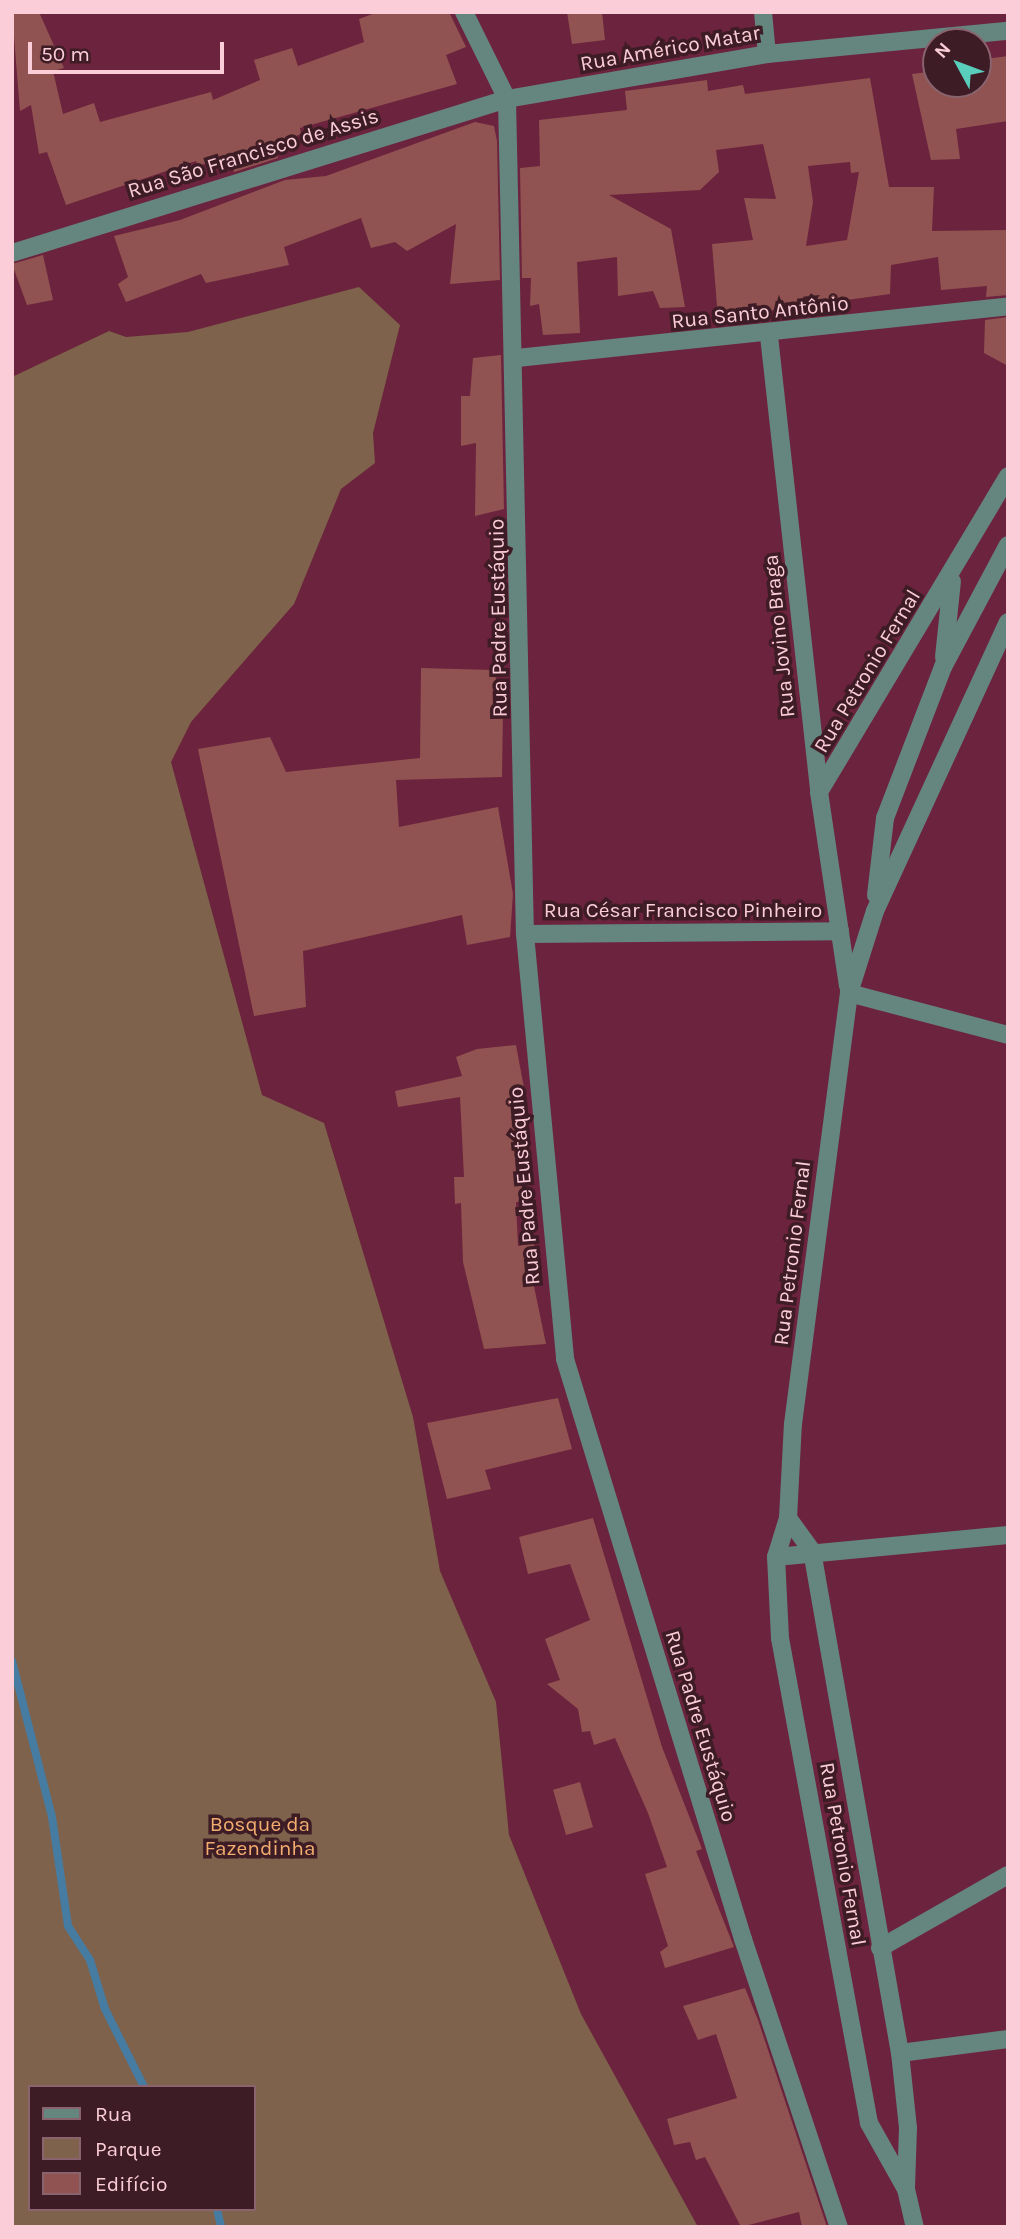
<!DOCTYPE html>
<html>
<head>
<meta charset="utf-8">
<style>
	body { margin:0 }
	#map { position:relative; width:1020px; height:2239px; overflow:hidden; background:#6c233d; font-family:Karla,sans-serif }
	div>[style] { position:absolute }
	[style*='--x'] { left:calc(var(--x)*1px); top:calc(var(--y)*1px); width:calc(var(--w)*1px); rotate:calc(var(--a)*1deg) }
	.green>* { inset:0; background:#7e624b }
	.stream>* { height:8px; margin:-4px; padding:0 4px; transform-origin:4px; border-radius:4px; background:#477ca2 }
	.building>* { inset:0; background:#915351; transform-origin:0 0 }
	.minor>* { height:18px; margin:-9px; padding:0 9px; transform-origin:9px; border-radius:9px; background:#65857f }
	span { translate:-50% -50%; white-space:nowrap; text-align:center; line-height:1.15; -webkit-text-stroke:7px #3d1c26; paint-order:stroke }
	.street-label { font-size:21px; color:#fbcdd8 }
	.park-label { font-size:21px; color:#f2ad6f }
	.frame { position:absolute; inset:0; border:14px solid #fbcdd8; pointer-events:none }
	.legend { position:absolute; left:28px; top:2085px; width:228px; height:126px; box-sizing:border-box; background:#3d1c26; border:2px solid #89636d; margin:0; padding:9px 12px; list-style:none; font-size:21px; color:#fbcdd8 }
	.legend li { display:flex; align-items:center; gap:14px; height:35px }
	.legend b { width:35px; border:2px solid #89636d }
	.north { position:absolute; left:922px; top:28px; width:70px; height:70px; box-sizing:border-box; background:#3d1c26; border:2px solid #89636d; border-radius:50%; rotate:311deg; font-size:19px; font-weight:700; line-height:28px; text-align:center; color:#fbcdd8 }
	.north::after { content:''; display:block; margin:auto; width:24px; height:32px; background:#5acebd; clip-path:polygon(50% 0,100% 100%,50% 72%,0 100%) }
	.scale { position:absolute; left:28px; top:42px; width:196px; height:32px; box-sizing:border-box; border:4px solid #fbcdd8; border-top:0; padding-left:9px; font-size:21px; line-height:24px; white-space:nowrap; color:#fbcdd8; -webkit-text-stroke:5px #3d1c26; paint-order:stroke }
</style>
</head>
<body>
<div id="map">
	<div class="green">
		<div style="clip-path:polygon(evenodd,359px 287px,400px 325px,373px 433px,375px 463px,341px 489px,294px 604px,191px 722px,171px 762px,262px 1095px,324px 1123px,413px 1417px,440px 1571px,496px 1702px,509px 1835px,581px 2014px,698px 2227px,12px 2227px,12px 377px,109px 331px,126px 337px,188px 332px,359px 287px,30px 2087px,254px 2087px,254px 2209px,30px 2209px,30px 2087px)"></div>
	</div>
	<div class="stream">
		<div style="--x:12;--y:1661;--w:161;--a:75.6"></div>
		<div style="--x:52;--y:1817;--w:110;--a:81.6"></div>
		<div style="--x:68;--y:1926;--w:40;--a:57.1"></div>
		<div style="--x:90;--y:1960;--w:51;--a:73"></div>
		<div style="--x:105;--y:2009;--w:87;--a:63.4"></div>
		<div style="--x:217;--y:2209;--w:18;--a:77"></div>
	</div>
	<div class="building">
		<div style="clip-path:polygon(12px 12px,39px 12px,64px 68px,53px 71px,63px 114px,94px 103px,100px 122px,211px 92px,213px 100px,260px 80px,254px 60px,292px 48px,298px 66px,364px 42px,359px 19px,378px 12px,449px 12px,466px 47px,446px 55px,457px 84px,300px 128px,301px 134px,274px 145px,278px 158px,234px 172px,230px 156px,198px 166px,196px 161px,66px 205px,47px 152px,39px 154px,31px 105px,20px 111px)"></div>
		<div style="clip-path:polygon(567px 12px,602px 12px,605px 40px,572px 44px)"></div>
		<div style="clip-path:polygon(1008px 56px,1008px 121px,956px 129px,960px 159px,931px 160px,912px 74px,936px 71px,936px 84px,978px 84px,978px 60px)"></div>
		<div style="clip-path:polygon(evenodd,870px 78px,889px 187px,934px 187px,932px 231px,1008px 230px,1008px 295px,986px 297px,987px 286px,941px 290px,938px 257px,891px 265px,890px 294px,718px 318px,712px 244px,753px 240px,744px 198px,776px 199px,763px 144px,716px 150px,719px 172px,700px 190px,609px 195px,671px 229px,685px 307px,660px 308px,653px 291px,618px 296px,617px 257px,577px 262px,580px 333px,543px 335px,539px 304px,530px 306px,531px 278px,522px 278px,520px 168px,540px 166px,539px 120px,627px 110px,625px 91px,664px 86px,707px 80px,708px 91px,743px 85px,745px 94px,870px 78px,850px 162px,851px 173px,859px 172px,847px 240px,806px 246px,813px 202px,808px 166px,850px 162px)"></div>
		<div style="clip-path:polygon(475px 122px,494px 126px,497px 141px,500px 280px,450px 284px,456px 224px,407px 251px,395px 242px,371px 248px,361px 218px,284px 247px,289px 265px,206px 283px,201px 274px,126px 302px,118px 284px,128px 277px,114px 236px,180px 220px,285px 180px,326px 176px)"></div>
		<div style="clip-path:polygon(43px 255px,53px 300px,27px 305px,12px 264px)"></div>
		<div style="clip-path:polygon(1008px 317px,1008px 366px,984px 353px,985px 320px)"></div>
		<div style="clip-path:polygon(501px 355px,504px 509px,475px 516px,476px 443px,461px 446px,461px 396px,470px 396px,473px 358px)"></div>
		<div style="clip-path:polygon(421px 668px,494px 670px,503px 712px,502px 777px,396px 780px,399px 827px,498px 807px,513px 894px,510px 937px,467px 945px,462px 915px,303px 951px,306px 1007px,254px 1016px,198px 749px,270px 737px,286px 772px,420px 758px)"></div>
		<div style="clip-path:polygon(516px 1045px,527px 1104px,521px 1105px,525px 1202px,516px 1202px,518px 1246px,534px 1243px,538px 1271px,531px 1272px,546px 1344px,484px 1349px,463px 1262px,461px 1203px,455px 1204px,454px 1177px,464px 1177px,460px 1097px,398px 1107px,395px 1091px,462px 1076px,456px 1057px,477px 1049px)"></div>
		<div style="clip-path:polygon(558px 1398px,572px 1449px,485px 1470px,491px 1489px,447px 1499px,427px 1423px)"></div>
		<div style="clip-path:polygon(593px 1518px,662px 1747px,702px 1849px,696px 1851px,734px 1947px,665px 1968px,660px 1952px,668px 1946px,645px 1874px,667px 1867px,648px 1813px,615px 1738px,594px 1745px,590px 1731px,582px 1732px,578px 1709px,547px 1684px,560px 1680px,545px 1639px,590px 1620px,570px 1564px,528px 1574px,519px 1537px)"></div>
		<div style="left:580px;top:1782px;width:47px;height:28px;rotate:74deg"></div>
		<div style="clip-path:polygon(745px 1988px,758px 2020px,827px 2227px,802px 2227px,799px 2212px,741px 2227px,705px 2157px,696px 2160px,690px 2142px,674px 2145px,667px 2119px,737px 2098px,716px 2034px,698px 2040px,683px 2006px)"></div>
	</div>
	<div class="minor">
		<div style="--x:464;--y:12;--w:97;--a:63.7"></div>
		<div style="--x:507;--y:99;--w:835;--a:88.77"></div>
		<div style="--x:525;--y:934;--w:427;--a:84.6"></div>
		<div style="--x:565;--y:1359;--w:607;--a:72.94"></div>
		<div style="--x:743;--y:1939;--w:304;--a:71.6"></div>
		<div style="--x:763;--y:12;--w:42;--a:84.6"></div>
		<div style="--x:12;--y:253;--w:518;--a:-17.28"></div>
		<div style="--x:507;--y:99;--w:264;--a:-9.8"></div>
		<div style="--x:767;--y:54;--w:242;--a:-5.5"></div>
		<div style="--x:769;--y:336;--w:459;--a:83.7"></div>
		<div style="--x:819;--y:792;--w:196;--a:81.5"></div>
		<div style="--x:517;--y:358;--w:494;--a:-6"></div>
		<div style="--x:944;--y:657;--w:76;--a:-84"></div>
		<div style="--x:819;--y:792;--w:368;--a:-59.1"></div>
		<div style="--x:876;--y:895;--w:78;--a:-83.3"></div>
		<div style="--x:885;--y:818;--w:162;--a:-69"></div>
		<div style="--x:943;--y:667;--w:138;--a:-62"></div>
		<div style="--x:525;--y:934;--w:315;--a:-0.5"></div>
		<div style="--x:849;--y:993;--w:164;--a:14.8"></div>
		<div style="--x:788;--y:1518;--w:41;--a:54"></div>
		<div style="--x:812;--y:1551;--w:510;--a:80.06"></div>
		<div style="--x:900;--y:2053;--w:75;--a:83.9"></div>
		<div style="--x:908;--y:2128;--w:61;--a:91.9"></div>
		<div style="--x:906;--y:2189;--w:39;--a:77"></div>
		<div style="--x:776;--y:1557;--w:233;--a:-5.4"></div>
		<div style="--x:880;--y:1948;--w:147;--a:-29.7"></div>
		<div style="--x:900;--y:2053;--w:109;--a:-7.4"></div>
		<div style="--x:906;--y:2189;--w:76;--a:-119.3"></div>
		<div style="--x:869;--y:2123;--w:493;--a:-100.4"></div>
		<div style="--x:780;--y:1638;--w:81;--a:-92.8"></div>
		<div style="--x:776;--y:1557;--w:41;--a:-72.9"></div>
		<div style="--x:788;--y:1518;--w:94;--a:-87"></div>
		<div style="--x:793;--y:1424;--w:435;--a:-82.6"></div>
		<div style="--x:849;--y:993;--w:86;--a:-72.4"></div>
		<div style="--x:875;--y:911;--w:318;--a:-65.3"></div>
	</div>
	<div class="street-label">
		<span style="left:670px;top:48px;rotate:-10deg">Rua Américo Matar</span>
		<span style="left:253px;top:153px;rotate:-17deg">Rua São Francisco de Assis</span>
		<span style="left:760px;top:312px;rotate:-6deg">Rua Santo Antônio</span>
		<span style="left:498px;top:618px;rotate:-91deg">Rua Padre Eustáquio</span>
		<span style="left:779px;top:636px;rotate:-96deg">Rua Jovino Braga</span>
		<span style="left:867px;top:671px;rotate:-59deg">Rua Petronio Fernal</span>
		<span style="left:683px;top:910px">Rua César Francisco Pinheiro</span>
		<span style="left:524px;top:1186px;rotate:-95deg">Rua Padre Eustáquio</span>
		<span style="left:792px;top:1253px;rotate:-83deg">Rua Petronio Fernal</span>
		<span style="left:701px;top:1726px;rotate:73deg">Rua Padre Eustáquio</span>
		<span style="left:843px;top:1854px;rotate:80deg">Rua Petronio Fernal</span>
	</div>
	<div class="park-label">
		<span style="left:260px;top:1836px">Bosque da<br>Fazendinha</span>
	</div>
	<div class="frame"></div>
	<ul class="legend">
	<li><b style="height:9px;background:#65857f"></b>Rua</li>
	<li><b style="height:19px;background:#7e624b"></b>Parque</li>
	<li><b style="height:19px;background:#915351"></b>Edifício</li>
	</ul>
	<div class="north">N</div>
	<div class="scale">50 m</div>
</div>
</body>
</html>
